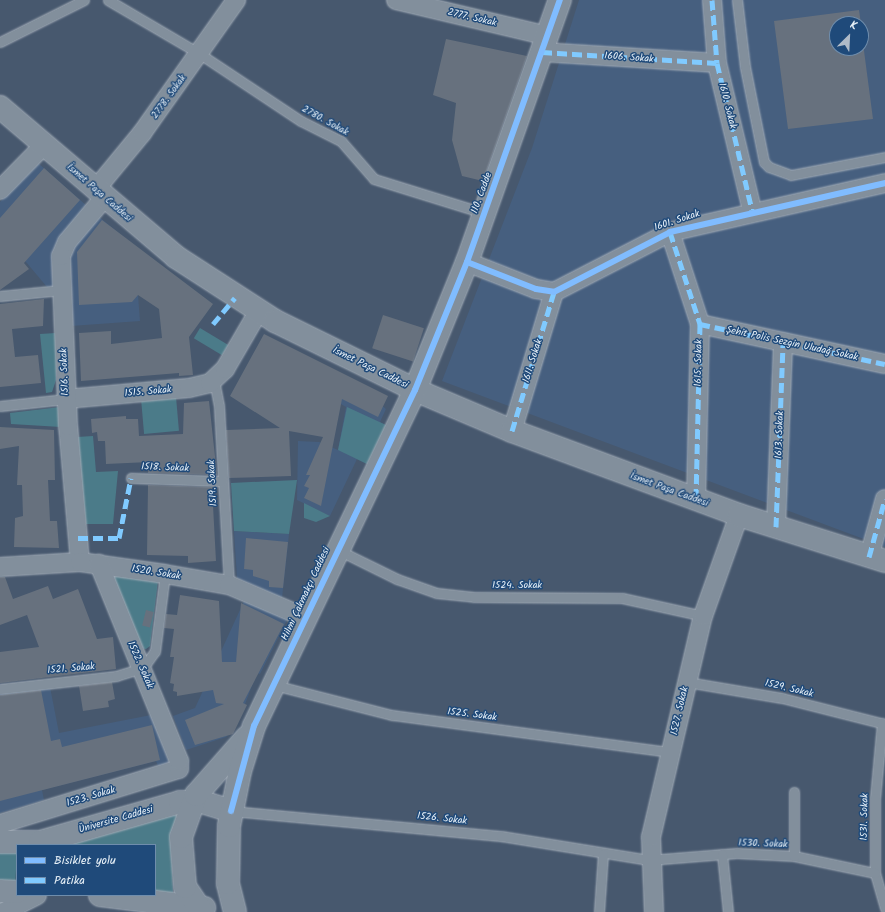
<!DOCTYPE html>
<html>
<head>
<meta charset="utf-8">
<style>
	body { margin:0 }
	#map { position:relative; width:885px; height:912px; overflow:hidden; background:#47586e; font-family:Kalam,sans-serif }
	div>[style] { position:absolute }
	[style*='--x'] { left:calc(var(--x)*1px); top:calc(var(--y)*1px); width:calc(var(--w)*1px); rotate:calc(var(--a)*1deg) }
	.built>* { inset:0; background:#465f7f }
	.green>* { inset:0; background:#4b7b89; transform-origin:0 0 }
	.building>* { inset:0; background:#67717e; transform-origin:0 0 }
	.roads { filter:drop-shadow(0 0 1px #a2acb7) drop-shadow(0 0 1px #a2acb7) }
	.lane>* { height:9px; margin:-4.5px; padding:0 4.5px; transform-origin:4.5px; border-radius:4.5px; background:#828f9c }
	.street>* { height:18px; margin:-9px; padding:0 9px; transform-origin:9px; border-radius:9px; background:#828f9c }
	.secondary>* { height:22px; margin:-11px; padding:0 11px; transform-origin:11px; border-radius:11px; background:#828f9c }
	.quiet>* { height:5px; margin-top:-2.5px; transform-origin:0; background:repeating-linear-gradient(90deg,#80caff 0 10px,transparent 0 15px) }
	.cycleway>* { height:6px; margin:-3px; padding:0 3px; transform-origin:3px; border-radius:3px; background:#80bcff }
	span { translate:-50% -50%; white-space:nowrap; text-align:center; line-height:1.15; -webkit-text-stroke:3px #1f4a7a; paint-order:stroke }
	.street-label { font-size:10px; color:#e8f1f8 }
	.legend { position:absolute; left:16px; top:844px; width:140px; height:52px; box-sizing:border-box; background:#1f4a7a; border:1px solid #6f8dac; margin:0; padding:5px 7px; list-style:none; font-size:12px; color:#e8f1f8 }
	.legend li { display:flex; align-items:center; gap:8px; height:20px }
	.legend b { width:20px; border:1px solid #6f8dac }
	.north { position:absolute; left:829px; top:16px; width:40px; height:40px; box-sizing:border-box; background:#1f4a7a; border:1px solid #6f8dac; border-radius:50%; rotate:24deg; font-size:11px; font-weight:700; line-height:16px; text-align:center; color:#e8f1f8 }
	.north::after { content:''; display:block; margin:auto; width:14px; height:18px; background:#b0bbc8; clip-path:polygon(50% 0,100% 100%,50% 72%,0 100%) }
</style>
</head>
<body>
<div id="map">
	<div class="built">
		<div style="clip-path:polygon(evenodd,579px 0,885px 0,885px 547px,442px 381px,532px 148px,579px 0,837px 24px,861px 24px,861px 48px,837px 48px,837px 24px)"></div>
		<div style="clip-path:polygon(38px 163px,87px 206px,53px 261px,53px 287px,47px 287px,0 231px,0 202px)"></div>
		<div style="clip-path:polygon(98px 216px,159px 266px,138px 295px,140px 321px,71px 326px,69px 253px)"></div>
		<div style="clip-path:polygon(348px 376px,386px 409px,380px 422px,386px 425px,367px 464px,357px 459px,330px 516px,297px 500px,298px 441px,319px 442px,338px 450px,346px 407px,336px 401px)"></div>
		<div style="clip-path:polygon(234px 531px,289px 534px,282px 598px,237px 578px)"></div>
		<div style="clip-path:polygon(245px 599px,288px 618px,260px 674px,257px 673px,237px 725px,226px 737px,186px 750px,173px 716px,195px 708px)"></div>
		<div style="clip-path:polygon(50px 687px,59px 733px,151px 715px,170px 765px,159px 768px,156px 761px,42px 790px,44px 800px,0 813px,0 693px)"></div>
	</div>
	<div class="green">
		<div style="left:200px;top:328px;width:33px;height:12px;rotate:31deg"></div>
		<div style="clip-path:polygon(56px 333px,56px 380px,52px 392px,46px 393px,40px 334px)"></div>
		<div style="left:176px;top:397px;width:34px;height:35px;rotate:85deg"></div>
		<div style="clip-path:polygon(60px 407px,61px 427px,11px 424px,10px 413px)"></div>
		<div style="clip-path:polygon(347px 407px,386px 425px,367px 464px,338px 450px)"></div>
		<div style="clip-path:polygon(93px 436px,96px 472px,118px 471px,113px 524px,86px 524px,77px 437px)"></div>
		<div style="clip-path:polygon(297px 480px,289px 534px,234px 531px,231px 483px)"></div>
		<div style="clip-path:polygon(304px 503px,330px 516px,316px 522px,304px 518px)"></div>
		<div style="clip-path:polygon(111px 574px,158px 580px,150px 646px,146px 649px,141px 648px)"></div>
		<div style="clip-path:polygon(177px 814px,171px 840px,173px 894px,155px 892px,155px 845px,59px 845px)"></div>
		<div style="left:0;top:850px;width:17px;height:31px;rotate:3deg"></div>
	</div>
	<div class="building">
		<div style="clip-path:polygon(859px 10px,861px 24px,837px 24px,837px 48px,861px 48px,861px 28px,873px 119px,788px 129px,774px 21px)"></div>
		<div style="clip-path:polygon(446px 39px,527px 56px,483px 181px,462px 176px,452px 140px,456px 103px,433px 95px)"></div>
		<div style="clip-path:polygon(44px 168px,80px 200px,24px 263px,29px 269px,0 290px,0 218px)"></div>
		<div style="clip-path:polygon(102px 220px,213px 304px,189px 337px,193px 375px,179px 376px,179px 373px,81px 381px,79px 333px,111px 331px,111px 344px,162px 338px,159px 309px,138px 295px,132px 302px,79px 305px,77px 252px)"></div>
		<div style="clip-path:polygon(44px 299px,43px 326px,12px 329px,15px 357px,38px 355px,41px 383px,0 387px,0 304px)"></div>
		<div style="left:383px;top:315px;width:43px;height:35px;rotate:18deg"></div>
		<div style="clip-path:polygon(264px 334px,388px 396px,378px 417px,342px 399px,321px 506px,304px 498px,309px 488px,304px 486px,310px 475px,306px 475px,323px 437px,289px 431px,291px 476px,229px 478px,226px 430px,280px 428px,230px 396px)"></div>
		<div style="clip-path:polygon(209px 401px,217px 475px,148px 473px,149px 462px,106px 464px,105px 441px,98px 441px,97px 432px,92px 433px,91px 419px,126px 416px,126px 419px,138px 419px,139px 436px,183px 434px,184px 403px)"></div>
		<div style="clip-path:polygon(0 427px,54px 430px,55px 480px,48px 480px,50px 521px,57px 521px,59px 548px,14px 547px,15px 518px,23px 516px,22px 485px,17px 485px,19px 446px,0 449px)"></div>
		<div style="clip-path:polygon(148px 485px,212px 487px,216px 561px,188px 563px,188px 556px,147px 555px)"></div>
		<div style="clip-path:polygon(246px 538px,288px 542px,283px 588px,269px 587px,269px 581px,253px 576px,253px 570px,244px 569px)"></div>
		<div style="clip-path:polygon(0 577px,5px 577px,13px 599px,48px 586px,53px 599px,78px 589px,97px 639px,113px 637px,116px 669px,0 683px,0 652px,39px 647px,27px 615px,0 625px)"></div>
		<div style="clip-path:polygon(180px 595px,219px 601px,222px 662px,236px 662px,241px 603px,284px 624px,243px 703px,247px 705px,233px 734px,195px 745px,185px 720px,224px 704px,216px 703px,213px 690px,177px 696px,177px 692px,173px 691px,174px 684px,170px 683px,174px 657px,170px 657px,174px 629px,164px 628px,166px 614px,177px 615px)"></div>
		<div style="left:146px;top:610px;width:8px;height:16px;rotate:14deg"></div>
		<div style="clip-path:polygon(112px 682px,115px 699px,108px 701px,109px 707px,83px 711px,79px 686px)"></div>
		<div style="clip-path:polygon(41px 690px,51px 741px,60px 739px,62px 747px,152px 725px,160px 760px,0 801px,0 695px)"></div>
	</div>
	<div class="roads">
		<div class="lane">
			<div style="--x:108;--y:0;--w:107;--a:30.4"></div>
			<div style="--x:200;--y:54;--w:121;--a:33.6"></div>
			<div style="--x:301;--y:121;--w:45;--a:26.6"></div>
			<div style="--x:341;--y:141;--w:50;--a:49"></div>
			<div style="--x:374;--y:179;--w:115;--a:17.2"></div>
			<div style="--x:737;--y:0;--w:67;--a:83.2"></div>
			<div style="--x:745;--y:67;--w:97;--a:78.7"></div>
			<div style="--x:764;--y:162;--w:7;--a:45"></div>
			<div style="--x:769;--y:167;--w:23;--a:20"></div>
			<div style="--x:791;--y:175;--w:96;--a:-10.8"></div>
			<div style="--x:0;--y:42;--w:94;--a:-26.6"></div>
			<div style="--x:0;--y:296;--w:61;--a:-5.6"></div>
			<div style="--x:214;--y:380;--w:26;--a:79"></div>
			<div style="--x:219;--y:406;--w:179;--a:86.8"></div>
			<div style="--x:0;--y:406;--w:66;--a:-6.1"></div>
			<div style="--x:131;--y:478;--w:92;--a:1.9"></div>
			<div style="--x:338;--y:550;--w:66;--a:26.2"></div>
			<div style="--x:397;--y:579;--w:42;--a:19.3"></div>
			<div style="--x:437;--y:593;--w:37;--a:6"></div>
			<div style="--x:474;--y:597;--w:148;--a:0.4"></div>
			<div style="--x:622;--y:598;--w:83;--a:12.5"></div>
			<div style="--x:687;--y:682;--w:96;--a:9.6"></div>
			<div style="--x:782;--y:698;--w:106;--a:14.2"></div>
			<div style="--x:274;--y:685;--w:122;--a:14.3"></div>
			<div style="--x:392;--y:715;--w:280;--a:7.6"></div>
			<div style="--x:0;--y:689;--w:117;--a:-6.4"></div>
			<div style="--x:116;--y:676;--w:28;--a:-17"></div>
			<div style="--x:143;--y:668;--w:21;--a:-55"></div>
			<div style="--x:155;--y:651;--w:78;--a:-82.6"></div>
			<div style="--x:882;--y:723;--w:75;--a:95.3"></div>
			<div style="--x:875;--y:798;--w:75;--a:90"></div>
			<div style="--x:875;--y:873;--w:37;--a:74"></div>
			<div style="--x:231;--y:811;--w:271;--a:5.3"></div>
			<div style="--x:501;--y:836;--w:150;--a:9.2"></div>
			<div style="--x:649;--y:860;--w:88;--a:-4.5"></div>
			<div style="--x:737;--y:853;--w:57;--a:3"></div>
			<div style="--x:794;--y:856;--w:83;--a:11.9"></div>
			<div style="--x:722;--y:854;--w:58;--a:84.1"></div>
			<div style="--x:794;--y:856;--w:64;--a:-90"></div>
			<div style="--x:599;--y:912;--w:58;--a:-86.1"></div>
		</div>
		<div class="street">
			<div style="--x:396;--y:0;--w:156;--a:13.3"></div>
			<div style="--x:712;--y:0;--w:63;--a:85.5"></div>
			<div style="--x:717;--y:63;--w:151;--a:76.6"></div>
			<div style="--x:542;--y:52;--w:175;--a:3.6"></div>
			<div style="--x:0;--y:190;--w:63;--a:-45.6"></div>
			<div style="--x:95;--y:190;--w:74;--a:-50.5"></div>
			<div style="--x:142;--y:133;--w:163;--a:-54.7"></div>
			<div style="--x:670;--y:232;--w:97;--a:71.9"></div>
			<div style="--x:700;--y:324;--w:176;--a:91.3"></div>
			<div style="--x:467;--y:262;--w:74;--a:21.4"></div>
			<div style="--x:536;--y:289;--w:18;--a:9"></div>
			<div style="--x:554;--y:292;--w:131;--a:-27.3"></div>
			<div style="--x:670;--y:232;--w:221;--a:-12.8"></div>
			<div style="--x:700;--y:324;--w:189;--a:12.2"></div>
			<div style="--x:66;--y:399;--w:123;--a:-5.1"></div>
			<div style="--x:189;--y:388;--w:22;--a:-13"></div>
			<div style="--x:210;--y:383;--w:21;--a:-43"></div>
			<div style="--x:225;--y:369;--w:66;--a:-59.9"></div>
			<div style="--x:512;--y:431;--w:145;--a:-73.2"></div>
			<div style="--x:776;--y:527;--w:185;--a:-87.8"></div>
			<div style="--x:869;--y:557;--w:60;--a:-74.6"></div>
			<div style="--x:80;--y:562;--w:137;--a:-95"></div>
			<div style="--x:68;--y:426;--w:170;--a:-92.4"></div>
			<div style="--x:61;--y:256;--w:15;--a:-67"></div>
			<div style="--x:67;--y:242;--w:57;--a:-49.9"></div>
			<div style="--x:0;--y:567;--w:80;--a:-3.6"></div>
			<div style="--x:80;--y:562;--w:86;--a:8"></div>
			<div style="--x:165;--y:574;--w:65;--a:9.8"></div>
			<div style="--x:229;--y:585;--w:84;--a:23.2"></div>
			<div style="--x:0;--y:824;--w:187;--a:-17.1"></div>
			<div style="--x:179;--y:769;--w:8;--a:-90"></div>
			<div style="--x:179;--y:761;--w:213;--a:-112.1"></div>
			<div style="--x:4;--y:912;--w:37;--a:-27"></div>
			<div style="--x:654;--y:912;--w:75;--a:-92.3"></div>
			<div style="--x:651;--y:837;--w:227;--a:-76.8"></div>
			<div style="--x:703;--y:616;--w:107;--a:-70.4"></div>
		</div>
		<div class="secondary">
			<div style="--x:0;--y:107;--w:231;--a:40.4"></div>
			<div style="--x:176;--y:257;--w:118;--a:32.9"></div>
			<div style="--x:275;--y:321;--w:156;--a:26.2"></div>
			<div style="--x:415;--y:390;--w:105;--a:22.9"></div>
			<div style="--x:512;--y:431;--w:242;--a:20.3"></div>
			<div style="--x:739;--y:515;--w:153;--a:17.5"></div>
			<div style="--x:0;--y:842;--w:40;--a:0"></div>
			<div style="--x:40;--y:842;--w:146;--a:-15.9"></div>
			<div style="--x:180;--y:802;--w:22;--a:0"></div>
			<div style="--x:202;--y:802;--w:30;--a:17"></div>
			<div style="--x:0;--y:891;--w:17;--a:3"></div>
			<div style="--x:100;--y:895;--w:105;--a:7.1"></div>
			<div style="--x:202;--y:912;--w:30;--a:-124"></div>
			<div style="--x:185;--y:887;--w:50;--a:-94.6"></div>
			<div style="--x:181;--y:837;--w:45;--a:-70.3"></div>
			<div style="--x:196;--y:795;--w:77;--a:-48.7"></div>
			<div style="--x:235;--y:912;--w:30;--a:-104"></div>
			<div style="--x:228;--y:883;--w:57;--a:-89"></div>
			<div style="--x:229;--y:826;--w:56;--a:-78.7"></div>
			<div style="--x:240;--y:771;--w:47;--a:-72.7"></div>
			<div style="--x:254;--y:726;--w:373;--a:-64.4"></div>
			<div style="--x:415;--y:390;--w:138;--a:-67.9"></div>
			<div style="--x:467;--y:262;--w:278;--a:-70.5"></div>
		</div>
	</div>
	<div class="quiet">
		<div style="--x:712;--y:0;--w:63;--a:85.5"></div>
		<div style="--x:717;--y:63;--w:151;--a:76.6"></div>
		<div style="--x:542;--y:52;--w:175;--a:3.6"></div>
		<div style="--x:670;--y:232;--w:97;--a:71.9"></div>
		<div style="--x:700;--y:324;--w:176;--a:91.3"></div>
		<div style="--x:213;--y:324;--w:34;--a:-50"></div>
		<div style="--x:700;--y:324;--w:189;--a:12.2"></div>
		<div style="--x:512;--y:431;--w:145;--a:-73.2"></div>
		<div style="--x:776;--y:527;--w:185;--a:-87.8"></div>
		<div style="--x:78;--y:538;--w:41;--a:0"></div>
		<div style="--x:119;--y:538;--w:61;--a:-78.7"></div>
		<div style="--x:869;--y:557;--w:60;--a:-74.6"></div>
	</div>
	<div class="cycleway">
		<div style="--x:467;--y:262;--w:74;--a:21.4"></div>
		<div style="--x:536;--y:289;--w:18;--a:9"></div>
		<div style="--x:554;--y:292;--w:131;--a:-27.3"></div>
		<div style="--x:670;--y:232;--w:221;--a:-12.8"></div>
		<div style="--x:231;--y:811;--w:88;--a:-74.9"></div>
		<div style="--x:254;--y:726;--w:373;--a:-64.4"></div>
		<div style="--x:415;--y:390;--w:138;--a:-67.9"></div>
		<div style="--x:467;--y:262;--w:278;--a:-70.5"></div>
	</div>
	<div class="street-label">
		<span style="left:472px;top:18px;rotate:13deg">2777. Sokak</span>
		<span style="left:629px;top:58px;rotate:4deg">1606. Sokak</span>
		<span style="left:169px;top:97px;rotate:-54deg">2778. Sokak</span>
		<span style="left:727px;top:106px;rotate:76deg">1610. Sokak</span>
		<span style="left:325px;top:121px;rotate:29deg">2780. Sokak</span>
		<span style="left:99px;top:193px;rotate:41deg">İsmet Paşa Caddesi</span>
		<span style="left:482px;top:193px;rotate:-70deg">110. Cadde</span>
		<span style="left:677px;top:221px;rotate:-18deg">1601. Sokak</span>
		<span style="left:792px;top:344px;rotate:12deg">Şehit Polis Sezgin Uludağ Sokak</span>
		<span style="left:533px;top:361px;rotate:-73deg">1611. Sokak</span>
		<span style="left:699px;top:363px;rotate:-89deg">1615. Sokak</span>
		<span style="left:370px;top:368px;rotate:26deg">İsmet Paşa Caddesi</span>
		<span style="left:65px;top:372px;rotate:-92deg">1516. Sokak</span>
		<span style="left:148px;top:392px;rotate:-5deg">1515. Sokak</span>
		<span style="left:780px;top:435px;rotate:-88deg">1613. Sokak</span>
		<span style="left:165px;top:468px;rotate:2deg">1518. Sokak</span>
		<span style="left:213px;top:483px;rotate:-93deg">1519. Sokak</span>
		<span style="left:669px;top:490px;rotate:20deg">İsmet Paşa Caddesi</span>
		<span style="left:156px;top:573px;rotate:9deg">1520. Sokak</span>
		<span style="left:517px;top:586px">1524. Sokak</span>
		<span style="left:306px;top:594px;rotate:-65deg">Hilmi Çakmakçı Caddesi</span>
		<span style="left:140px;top:665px;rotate:66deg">1522. Sokak</span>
		<span style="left:71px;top:669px;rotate:-5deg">1521. Sokak</span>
		<span style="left:789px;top:689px;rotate:13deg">1529. Sokak</span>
		<span style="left:680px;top:711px;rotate:-77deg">1527. Sokak</span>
		<span style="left:472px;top:715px;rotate:7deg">1525. Sokak</span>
		<span style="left:91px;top:797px;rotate:-16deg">1523. Sokak</span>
		<span style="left:865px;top:817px;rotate:-89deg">1531. Sokak</span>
		<span style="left:442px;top:819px;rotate:6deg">1526. Sokak</span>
		<span style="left:116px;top:820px;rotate:-16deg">Üniversite Caddesi</span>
		<span style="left:763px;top:844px;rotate:2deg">1530. Sokak</span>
	</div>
	<ul class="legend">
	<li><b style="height:5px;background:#80bcff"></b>Bisiklet yolu</li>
	<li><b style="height:5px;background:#80caff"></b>Patika</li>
	</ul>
	<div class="north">K</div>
</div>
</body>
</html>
